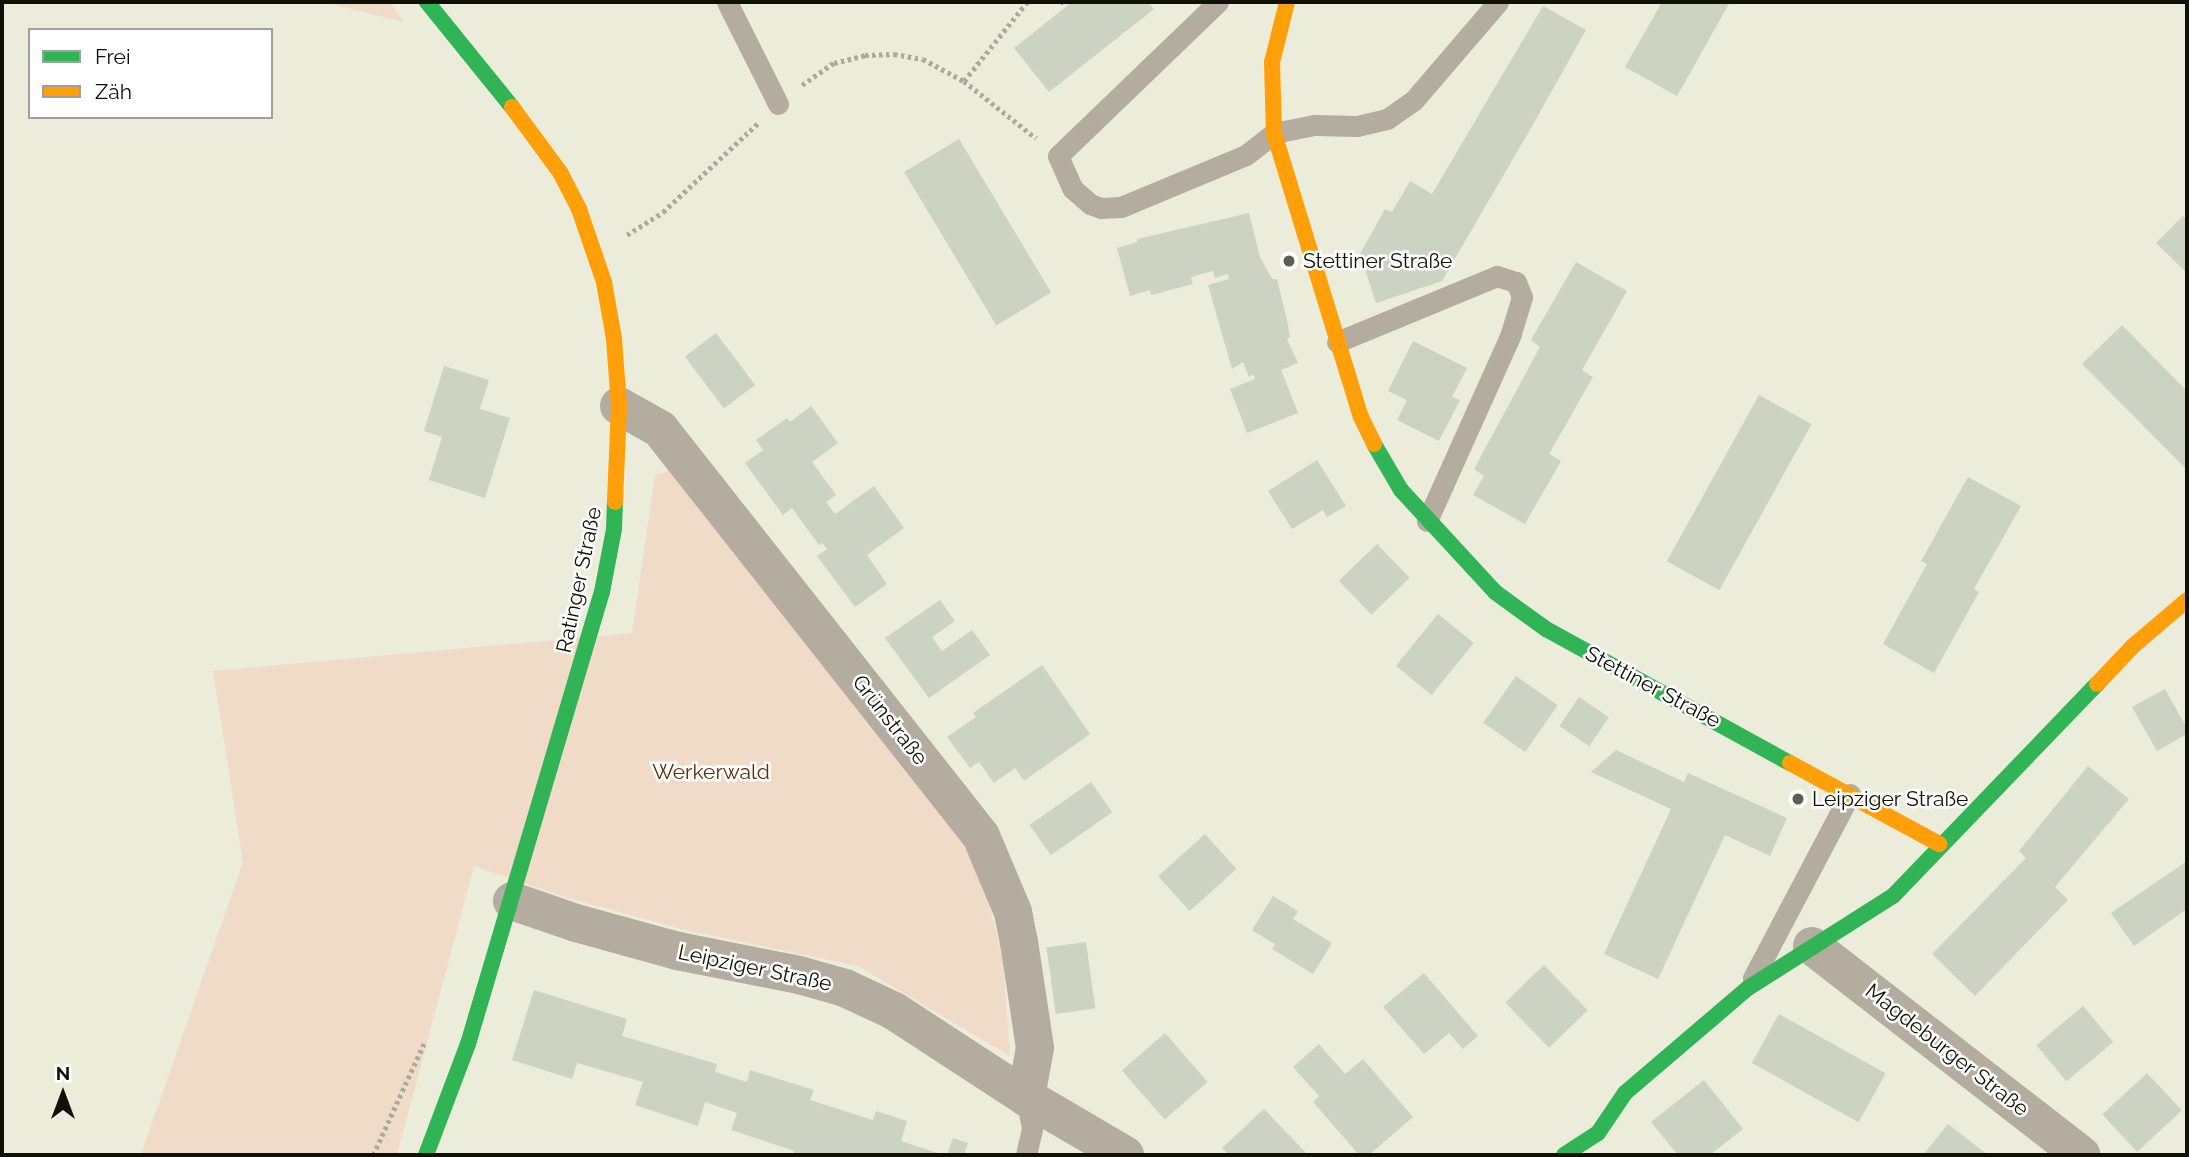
<!DOCTYPE html>
<html>
<head>
<meta charset="utf-8">
<style>
	body { margin:0 }
	#map { position:relative; width:2189px; height:1157px; overflow:hidden; background:#ececda; font-family:Raleway,sans-serif }
	div>[style] { position:absolute }
	[style*='--x'] { left:calc(var(--x)*1px); top:calc(var(--y)*1px); width:calc(var(--w)*1px); rotate:calc(var(--a)*1deg) }
	.green>* { inset:0; background:#efdbc8 }
	.building>* { inset:0; background:#ccd3c2; transform-origin:0 0 }
	.path>* { height:4.5px; margin-top:-2.25px; transform-origin:0; background:repeating-linear-gradient(90deg,#ada99c 0 3.5px,transparent 0 7px) }
	.lane>* { height:21px; margin:-10.5px; padding:0 10.5px; transform-origin:10.5px; border-radius:10.5px; background:#b4ac9e }
	.street>* { height:38px; margin:-19px; padding:0 19px; transform-origin:19px; border-radius:19px; background:#b4ac9e }
	.fast>* { height:16px; margin:-8px; padding:0 8px; transform-origin:8px; border-radius:8px; background:#30b455 }
	.slow>* { height:16px; margin:-8px; padding:0 8px; transform-origin:8px; border-radius:8px; background:#ff9f0a }
	.dots>* { width:19px; height:19px; translate:-50% -50%; box-sizing:border-box; border:4px solid #fff; border-radius:50% }
	span { translate:-50% -50%; white-space:nowrap; text-align:center; line-height:1.15; -webkit-text-stroke:5px #fff; paint-order:stroke }
	.poi-label { font-size:21px; color:#101006 }
	.left { translate:0 -50%; text-align:left }
	.street-label { font-size:21px; color:#101006 }
	.park-label { font-size:21px; color:#5e2c0d }
	.frame { position:absolute; inset:0; border:4px solid #101006; pointer-events:none }
	.legend { position:absolute; left:28px; top:28px; width:245px; height:91px; box-sizing:border-box; background:#fff; border:2px solid #9f9f9b; margin:0; padding:9px 12px; list-style:none; font-size:21px; color:#101006 }
	.legend li { display:flex; align-items:center; gap:14px; height:35px }
	.legend b { width:35px; border:2px solid #9f9f9b }
	.north { position:absolute; left:28px; top:1059px; width:70px; height:70px; -webkit-text-stroke:5px #fff; paint-order:stroke; rotate:0deg; font-size:19px; font-weight:700; line-height:28px; text-align:center; color:#101006 }
	.north::after { content:''; display:block; margin:auto; width:24px; height:32px; background:#101006; clip-path:polygon(50% 0,100% 100%,50% 72%,0 100%) }
</style>
</head>
<body>
<div id="map">
	<div class="green">
		<div style="clip-path:polygon(323px 2px,390px 2px,404px 22px)"></div>
		<div style="clip-path:polygon(677px 468px,976px 854px,1003px 959px,1010px 1056px,858px 966px,681px 929px,565px 897px,474px 866px,397px 1155px,141px 1155px,243px 862px,213px 671px,632px 633px,655px 475px)"></div>
	</div>
	<div class="building">
		<div style="clip-path:polygon(1072px 2px,1148px 2px,1154px 9px,1049px 92px,1014px 48px)"></div>
		<div style="clip-path:polygon(1662px 2px,1730px 2px,1677px 96px,1625px 67px)"></div>
		<div style="clip-path:polygon(1543px 6px,1586px 30px,1531px 128px,1442px 281px,1376px 303px,1360px 254px,1385px 209px,1392px 212px,1410px 181px,1432px 194px)"></div>
		<div style="left:959px;top:139px;width:179px;height:64px;rotate:59deg"></div>
		<div style="clip-path:polygon(1249px 213px,1260px 257px,1272px 279px,1277px 279px,1287px 320px,1290px 337px,1287px 339px,1298px 363px,1281px 370px,1298px 413px,1247px 433px,1230px 389px,1255px 379px,1253px 374px,1249px 377px,1243px 362px,1232px 369px,1208px 285px,1229px 279px,1228px 274px,1215px 278px,1213px 271px,1191px 277px,1193px 284px,1151px 295px,1150px 290px,1130px 296px,1117px 248px,1137px 242px,1137px 239px)"></div>
		<div style="clip-path:polygon(2183px 216px,2187px 220px,2187px 273px,2156px 243px)"></div>
		<div style="clip-path:polygon(1576px 262px,1627px 291px,1582px 370px,1593px 377px,1549px 454px,1561px 461px,1525px 524px,1473px 495px,1484px 476px,1474px 469px,1540px 347px,1531px 340px)"></div>
		<div style="clip-path:polygon(2122px 325px,2187px 391px,2187px 470px,2082px 364px)"></div>
		<div style="left:716px;top:333px;width:65px;height:39px;rotate:53deg"></div>
		<div style="clip-path:polygon(1413px 341px,1467px 368px,1452px 397px,1460px 400px,1439px 441px,1397px 420px,1407px 400px,1388px 391px)"></div>
		<div style="clip-path:polygon(444px 366px,489px 380px,480px 409px,510px 418px,485px 498px,429px 480px,442px 437px,424px 431px)"></div>
		<div style="left:1759px;top:395px;width:60px;height:190px;rotate:29deg"></div>
		<div style="clip-path:polygon(811px 406px,838px 443px,812px 462px,836px 495px,826px 502px,835px 514px,874px 486px,904px 528px,867px 555px,887px 584px,855px 607px,817px 556px,827px 549px,822px 543px,819px 545px,792px 508px,783px 515px,745px 463px,763px 450px,756px 440px,787px 418px,790px 422px)"></div>
		<div style="clip-path:polygon(1317px 460px,1346px 506px,1327px 517px,1323px 510px,1292px 529px,1268px 491px)"></div>
		<div style="clip-path:polygon(1968px 477px,2021px 506px,1974px 589px,1979px 592px,1934px 673px,1883px 644px,1927px 564px,1921px 561px)"></div>
		<div style="left:1377px;top:544px;width:47px;height:53px;rotate:46deg"></div>
		<div style="clip-path:polygon(940px 600px,955px 621px,932px 637px,942px 651px,972px 630px,990px 655px,929px 698px,885px 638px)"></div>
		<div style="left:1438px;top:614px;width:46px;height:67px;rotate:39deg"></div>
		<div style="clip-path:polygon(1042px 665px,1090px 734px,1024px 781px,1015px 768px,994px 783px,979px 762px,970px 768px,947px 737px,976px 717px,973px 713px)"></div>
		<div style="left:1516px;top:676px;width:51px;height:57px;rotate:35deg"></div>
		<div style="clip-path:polygon(2165px 689px,2187px 728px,2187px 734px,2157px 751px,2132px 707px)"></div>
		<div style="left:1579px;top:697px;width:36px;height:35px;rotate:34deg"></div>
		<div style="clip-path:polygon(1616px 750px,1684px 782px,1688px 773px,1787px 818px,1770px 856px,1725px 835px,1658px 979px,1604px 954px,1671px 809px,1591px 772px)"></div>
		<div style="clip-path:polygon(2088px 766px,2129px 799px,2055px 887px,2068px 900px,1975px 996px,1932px 954px,2026px 858px,2019px 851px)"></div>
		<div style="left:1091px;top:782px;width:37px;height:75px;rotate:55deg"></div>
		<div style="left:1205px;top:834px;width:47px;height:63px;rotate:48deg"></div>
		<div style="clip-path:polygon(2187px 861px,2187px 909px,2134px 946px,2111px 913px)"></div>
		<div style="clip-path:polygon(1273px 896px,1298px 911px,1293px 919px,1332px 943px,1313px 974px,1272px 949px,1275px 944px,1252px 930px)"></div>
		<div style="left:1086px;top:942px;width:67px;height:40px;rotate:82deg"></div>
		<div style="left:1544px;top:965px;width:63px;height:54px;rotate:46deg"></div>
		<div style="clip-path:polygon(1424px 973px,1478px 1036px,1463px 1049px,1449px 1033px,1424px 1054px,1383px 1007px)"></div>
		<div style="clip-path:polygon(534px 990px,627px 1019px,622px 1036px,717px 1064px,715px 1072px,747px 1082px,750px 1070px,814px 1090px,810px 1100px,873px 1120px,876px 1111px,907px 1121px,901px 1141px,944px 1155px,793px 1155px,794px 1151px,731px 1130px,737px 1113px,705px 1102px,698px 1126px,635px 1105px,643px 1082px,577px 1063px,572px 1079px,512px 1060px)"></div>
		<div style="left:2083px;top:1006px;width:47px;height:61px;rotate:50deg"></div>
		<div style="left:1779px;top:1014px;width:122px;height:56px;rotate:29deg"></div>
		<div style="left:1165px;top:1033px;width:65px;height:57px;rotate:49deg"></div>
		<div style="clip-path:polygon(1319px 1044px,1345px 1074px,1363px 1059px,1413px 1117px,1369px 1155px,1359px 1155px,1313px 1102px,1319px 1096px,1293px 1067px)"></div>
		<div style="left:2147px;top:1073px;width:51px;height:61px;rotate:47deg"></div>
		<div style="clip-path:polygon(1704px 1080px,1743px 1129px,1710px 1155px,1678px 1155px,1651px 1122px)"></div>
		<div style="clip-path:polygon(1264px 1109px,1308px 1155px,1229px 1155px,1222px 1148px)"></div>
		<div style="clip-path:polygon(1948px 1124px,1988px 1155px,1923px 1155px)"></div>
		<div style="clip-path:polygon(953px 1138px,968px 1143px,964px 1155px,947px 1155px)"></div>
	</div>
	<div class="path">
		<div style="--x:1062;--y:2;--w:2;--a:27"></div>
		<div style="--x:964;--y:81;--w:101;--a:-51.4"></div>
		<div style="--x:802;--y:85;--w:39;--a:-35"></div>
		<div style="--x:834;--y:63;--w:32;--a:-14"></div>
		<div style="--x:865;--y:55;--w:29;--a:-2"></div>
		<div style="--x:894;--y:54;--w:29;--a:10"></div>
		<div style="--x:923;--y:59;--w:47;--a:28.2"></div>
		<div style="--x:964;--y:81;--w:92;--a:38.4"></div>
		<div style="--x:627;--y:235;--w:43;--a:-32.6"></div>
		<div style="--x:663;--y:212;--w:130;--a:-43.1"></div>
		<div style="--x:373;--y:1155;--w:123;--a:-65.5"></div>
	</div>
	<div class="lane">
		<div style="--x:727;--y:2;--w:114;--a:63.4"></div>
		<div style="--x:1218;--y:2;--w:222;--a:136.1"></div>
		<div style="--x:1058;--y:156;--w:36;--a:66"></div>
		<div style="--x:1073;--y:189;--w:23;--a:41"></div>
		<div style="--x:1090;--y:204;--w:12;--a:20"></div>
		<div style="--x:1101;--y:208;--w:20;--a:-3"></div>
		<div style="--x:1121;--y:207;--w:135;--a:-22.6"></div>
		<div style="--x:1246;--y:155;--w:36;--a:-38"></div>
		<div style="--x:1274;--y:133;--w:41;--a:-11.3"></div>
		<div style="--x:1314;--y:125;--w:43;--a:1.3"></div>
		<div style="--x:1357;--y:126;--w:31;--a:-13"></div>
		<div style="--x:1387;--y:119;--w:33;--a:-35"></div>
		<div style="--x:1414;--y:100;--w:129;--a:-49.4"></div>
		<div style="--x:1337;--y:342;--w:173;--a:-22.4"></div>
		<div style="--x:1497;--y:276;--w:20;--a:18"></div>
		<div style="--x:1516;--y:282;--w:16;--a:68"></div>
		<div style="--x:1522;--y:297;--w:39;--a:107"></div>
		<div style="--x:1511;--y:334;--w:205;--a:114.2"></div>
		<div style="--x:1753;--y:978;--w:208;--a:-62.2"></div>
		<div style="--x:1026;--y:1155;--w:28;--a:-77"></div>
		<div style="--x:1032;--y:1128;--w:32;--a:-101"></div>
	</div>
	<div class="street">
		<div style="--x:619;--y:406;--w:47;--a:29.3"></div>
		<div style="--x:660;--y:429;--w:518;--a:51.74"></div>
		<div style="--x:981;--y:836;--w:82;--a:67.2"></div>
		<div style="--x:1013;--y:912;--w:31;--a:79"></div>
		<div style="--x:1019;--y:942;--w:107;--a:81.4"></div>
		<div style="--x:1035;--y:1048;--w:50;--a:100.4"></div>
		<div style="--x:512;--y:901;--w:68;--a:19"></div>
		<div style="--x:576;--y:923;--w:106;--a:15.4"></div>
		<div style="--x:678;--y:951;--w:123;--a:11.2"></div>
		<div style="--x:799;--y:975;--w:48;--a:15.8"></div>
		<div style="--x:845;--y:988;--w:54;--a:25.1"></div>
		<div style="--x:894;--y:1011;--w:158;--a:33.1"></div>
		<div style="--x:1026;--y:1097;--w:115;--a:30.4"></div>
		<div style="--x:1812;--y:946;--w:341;--a:37.8"></div>
	</div>
	<div class="fast">
		<div style="--x:427;--y:2;--w:135;--a:51"></div>
		<div style="--x:1374;--y:444;--w:53;--a:59.6"></div>
		<div style="--x:1401;--y:490;--w:139;--a:47.3"></div>
		<div style="--x:1495;--y:592;--w:63;--a:36"></div>
		<div style="--x:1546;--y:629;--w:278;--a:28.8"></div>
		<div style="--x:426;--y:1155;--w:119;--a:-69.3"></div>
		<div style="--x:468;--y:1044;--w:471;--a:-73.5"></div>
		<div style="--x:602;--y:592;--w:64;--a:-79.2"></div>
		<div style="--x:614;--y:529;--w:27;--a:-88"></div>
		<div style="--x:1564;--y:1155;--w:40;--a:-32.9"></div>
		<div style="--x:1598;--y:1133;--w:48;--a:-56"></div>
		<div style="--x:1625;--y:1093;--w:162;--a:-40.5"></div>
		<div style="--x:1748;--y:988;--w:172;--a:-32.4"></div>
		<div style="--x:1893;--y:896;--w:294;--a:-46.1"></div>
	</div>
	<div class="slow">
		<div style="--x:1287;--y:2;--w:62;--a:104"></div>
		<div style="--x:1272;--y:62;--w:71;--a:88.4"></div>
		<div style="--x:1274;--y:133;--w:297;--a:73"></div>
		<div style="--x:1361;--y:417;--w:30;--a:64"></div>
		<div style="--x:512;--y:107;--w:81;--a:53.6"></div>
		<div style="--x:560;--y:172;--w:42;--a:62.8"></div>
		<div style="--x:579;--y:209;--w:77;--a:71.1"></div>
		<div style="--x:604;--y:282;--w:58;--a:80"></div>
		<div style="--x:614;--y:339;--w:67;--a:85.7"></div>
		<div style="--x:619;--y:406;--w:96;--a:92.4"></div>
		<div style="--x:2097;--y:684;--w:52;--a:-46.5"></div>
		<div style="--x:2133;--y:646;--w:71;--a:-40.4"></div>
		<div style="--x:1790;--y:763;--w:170;--a:28.5"></div>
	</div>
	<div class="dots">
		<div style="left:1289px;top:261px;background:#5d5d50"></div>
		<div style="left:1798px;top:799px;background:#5d5d50"></div>
	</div>
	<div class="poi-label">
		<span class="left" style="left:1303px;top:261px">Stettiner Straße</span>
		<span class="left" style="left:1812px;top:799px">Leipziger Straße</span>
	</div>
	<div class="street-label">
		<span style="left:579px;top:580px;rotate:-78deg">Ratinger Straße</span>
		<span style="left:1653px;top:687px;rotate:28deg">Stettiner Straße</span>
		<span style="left:890px;top:720px;rotate:52deg">Grünstraße</span>
		<span style="left:755px;top:968px;rotate:12deg">Leipziger Straße</span>
		<span style="left:1947px;top:1050px;rotate:38deg">Magdeburger Straße</span>
	</div>
	<div class="park-label">
		<span style="left:711px;top:772px">Werkerwald</span>
	</div>
	<div class="frame"></div>
	<ul class="legend">
	<li><b style="height:9px;background:#30b455"></b>Frei</li>
	<li><b style="height:9px;background:#ff9f0a"></b>Zäh</li>
	</ul>
	<div class="north">N</div>
</div>
</body>
</html>
